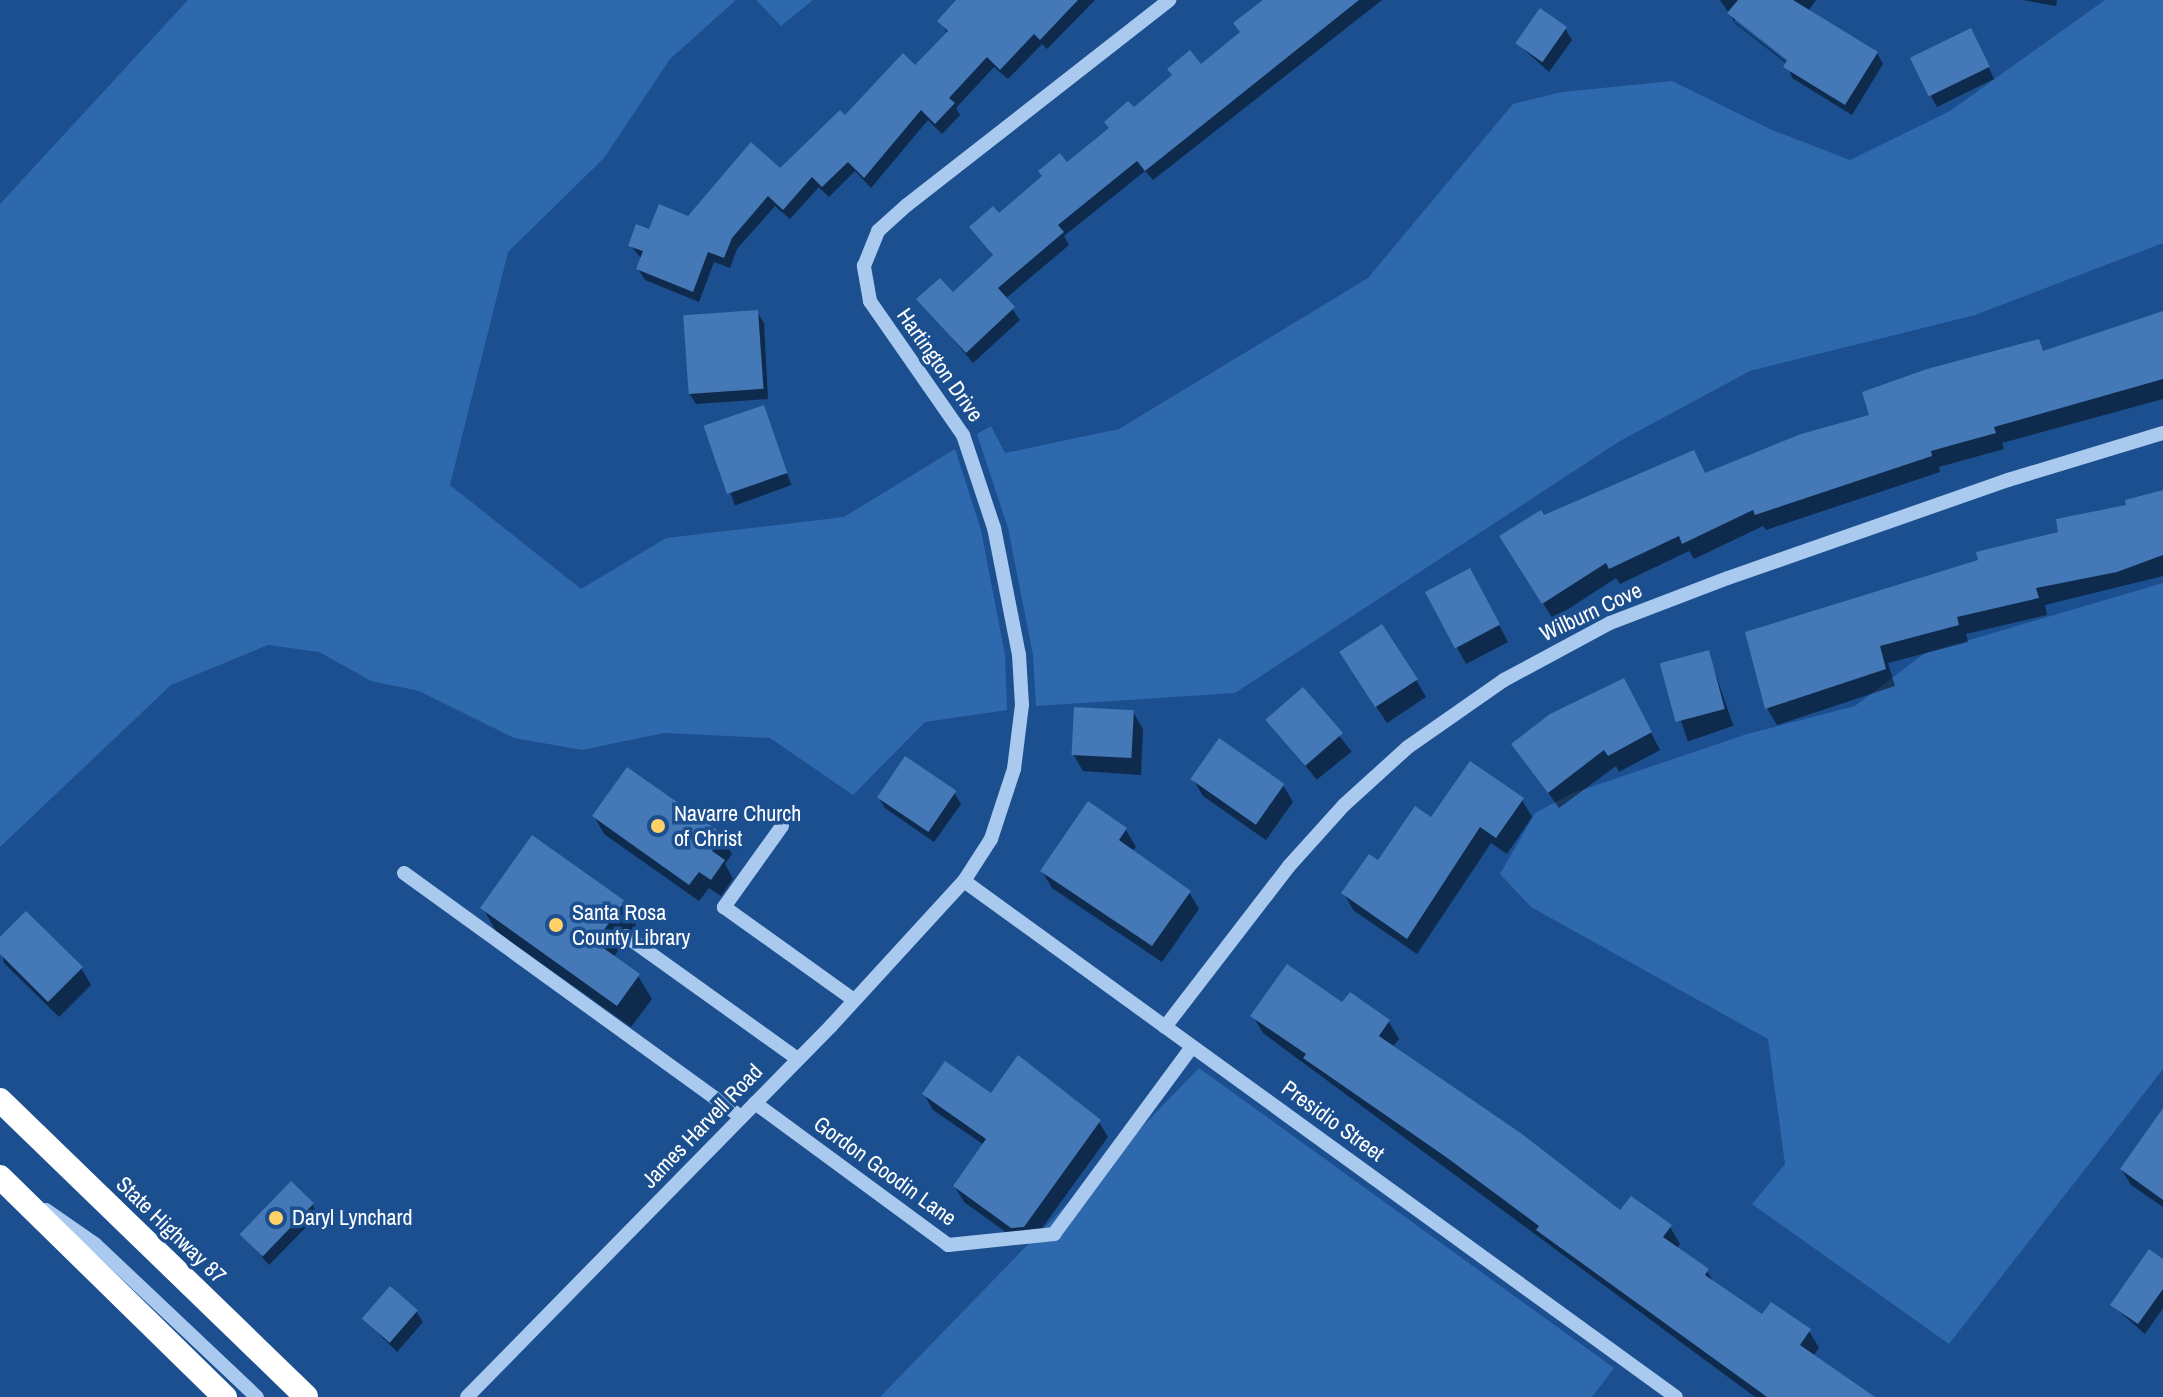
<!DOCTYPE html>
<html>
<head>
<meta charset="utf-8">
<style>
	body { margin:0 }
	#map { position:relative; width:2163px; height:1397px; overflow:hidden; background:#1b4f8f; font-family:"Archivo Narrow",sans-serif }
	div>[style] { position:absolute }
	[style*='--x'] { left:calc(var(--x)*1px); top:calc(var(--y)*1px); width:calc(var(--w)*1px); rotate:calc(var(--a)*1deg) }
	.green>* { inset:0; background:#2e69ad }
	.shadow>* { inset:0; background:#0007; transform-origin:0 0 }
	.building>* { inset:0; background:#4478b7; transform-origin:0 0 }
	.minor>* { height:14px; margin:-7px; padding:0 7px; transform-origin:7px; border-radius:7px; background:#a9c9ee }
	.highway>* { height:24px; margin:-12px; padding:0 12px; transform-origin:12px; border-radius:12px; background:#fff }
	.dots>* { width:22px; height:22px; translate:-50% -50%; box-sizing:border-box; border:4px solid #1b4f8f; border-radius:50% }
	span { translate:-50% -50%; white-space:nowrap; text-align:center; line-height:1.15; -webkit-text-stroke:7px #1b4f8f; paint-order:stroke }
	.street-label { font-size:22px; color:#fff }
	.poi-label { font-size:22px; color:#fff }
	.left { translate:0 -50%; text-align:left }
</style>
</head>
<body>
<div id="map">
	<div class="green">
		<div style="clip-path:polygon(188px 0,736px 0,670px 59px,604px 158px,508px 252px,450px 485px,581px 589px,666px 538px,844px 517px,955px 449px,981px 530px,1005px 655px,1007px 710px,925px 722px,853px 795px,770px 738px,664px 733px,582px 750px,514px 738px,419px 691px,371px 681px,319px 652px,268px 645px,171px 685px,0 847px,0 204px)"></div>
		<div style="clip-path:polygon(756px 0,813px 0,781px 26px)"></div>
		<div style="clip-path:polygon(2105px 0,2163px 0,2163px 243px,1975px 315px,1750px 371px,1620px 441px,1235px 693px,1036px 706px,1033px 655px,1008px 528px,977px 434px,991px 426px,1005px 453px,1119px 429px,1368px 278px,1513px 104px,1562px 92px,1672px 81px,1772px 130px,1850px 160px,1950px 111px)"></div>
		<div style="clip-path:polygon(2163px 583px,2163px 1069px,1949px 1344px,1752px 1204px,1785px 1164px,1768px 1039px,1531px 907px,1500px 874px,1535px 813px,1573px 793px,1747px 734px,1855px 706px,1925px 653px)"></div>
		<div style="clip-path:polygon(1199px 1068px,1614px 1368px,1592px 1397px,880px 1397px)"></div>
	</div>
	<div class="shadow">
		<div style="clip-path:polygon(997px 0,1095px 0,1047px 49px,1042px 44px,1008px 79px,994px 67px,956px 108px,960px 115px,942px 134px,928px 120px,871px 188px,855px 171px,829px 197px,819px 187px,790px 219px,775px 206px,737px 249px,730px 268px,714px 262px,699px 302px,645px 280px,638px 269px,642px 259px,630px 245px,780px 170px,915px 68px,948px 34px,940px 21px)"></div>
		<div style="clip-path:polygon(1266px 0,1382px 0,1153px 180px,1145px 171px,1064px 236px,1069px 245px,1005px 299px,1020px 320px,973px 363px,919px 299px,953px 295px,994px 257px,972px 227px,998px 216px,1134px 110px,1201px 67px,1241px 33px)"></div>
		<div style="clip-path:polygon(evenodd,1720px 0,1816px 0,1808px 11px,1877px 53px,1883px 64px,1852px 115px,1792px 78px,1787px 64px,1736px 24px,1720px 0,1735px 16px,1796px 64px,1794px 68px,1735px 22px,1735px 16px)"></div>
		<div style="clip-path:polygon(2023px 0,2057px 0,2056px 6px)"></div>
		<div style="clip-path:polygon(1565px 28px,1572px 40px,1549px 72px,1518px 44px)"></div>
		<div style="clip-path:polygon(1977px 42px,1994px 79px,1937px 107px,1931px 96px)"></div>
		<div style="clip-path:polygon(757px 312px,764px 323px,768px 399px,696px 404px,689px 393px)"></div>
		<div style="clip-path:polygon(2163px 313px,2163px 399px,2002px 443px,2004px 449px,1939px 467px,1940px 472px,1766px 530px,1763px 526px,1694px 559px,1689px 551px,1620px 584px,1616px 578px,1553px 619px,1511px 553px,1543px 518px,1706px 475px,1872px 416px,2038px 342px,2045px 353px)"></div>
		<div style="left:763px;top:407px;width:83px;height:60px;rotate:70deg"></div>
		<div style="clip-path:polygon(2163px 492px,2163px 576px,2045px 605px,2047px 615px,1966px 634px,1968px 642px,1888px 663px,1895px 686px,1777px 725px,1767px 708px,1747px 633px,1980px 561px)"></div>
		<div style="clip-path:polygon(1479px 587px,1508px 642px,1466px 664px,1427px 592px)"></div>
		<div style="left:1708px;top:652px;width:78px;height:48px;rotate:71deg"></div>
		<div style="clip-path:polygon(1352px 670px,1416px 680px,1426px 697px,1387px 723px)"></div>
		<div style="left:1302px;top:690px;width:79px;height:45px;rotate:51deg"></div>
		<div style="clip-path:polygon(1633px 698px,1660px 750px,1619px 772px,1616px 766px,1559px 808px,1514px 745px)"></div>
		<div style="clip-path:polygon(1133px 712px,1143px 729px,1141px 775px,1083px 771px,1073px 754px)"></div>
		<div style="clip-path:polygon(1193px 779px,1283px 785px,1293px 802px,1266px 840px,1203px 796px)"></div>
		<div style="clip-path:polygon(954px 793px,961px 804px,934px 842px,885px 808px,878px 797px)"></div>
		<div style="clip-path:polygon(1522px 800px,1532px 817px,1507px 854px,1491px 843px,1417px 954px,1353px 910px,1344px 893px,1432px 820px)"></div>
		<div style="clip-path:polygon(594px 816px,722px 837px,732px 854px,725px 864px,733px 879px,721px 896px,709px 888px,699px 901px,604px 834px)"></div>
		<div style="clip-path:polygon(1126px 830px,1136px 847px,1132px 852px,1189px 892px,1199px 909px,1162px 962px,1052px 888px,1042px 871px)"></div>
		<div style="clip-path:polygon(623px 902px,636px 925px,613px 958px,638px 976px,652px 999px,631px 1027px,496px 931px,483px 908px)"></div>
		<div style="clip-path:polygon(0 940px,81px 968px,91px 985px,59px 1017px,4px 963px)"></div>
		<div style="clip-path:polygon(1343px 1005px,1389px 1022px,1399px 1039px,1392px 1048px,1621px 1213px,1670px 1227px,1680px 1244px,1676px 1249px,1707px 1271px,1715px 1284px,1762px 1317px,1809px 1331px,1819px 1348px,1813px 1356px,1869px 1397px,1755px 1397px,1263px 1033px,1253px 1016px)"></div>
		<div style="clip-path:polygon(924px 1094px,991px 1096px,1099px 1122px,1108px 1137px,1032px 1242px,1021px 1243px,964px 1202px,955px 1187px,984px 1145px,933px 1110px)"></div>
		<div style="clip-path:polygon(2163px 1111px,2163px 1207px,2131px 1185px,2122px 1170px)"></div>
		<div style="clip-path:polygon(312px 1204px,318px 1215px,269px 1265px,242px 1234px)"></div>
		<div style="clip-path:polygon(2163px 1262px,2163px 1308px,2145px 1334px,2112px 1305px)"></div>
		<div style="clip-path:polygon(416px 1311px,423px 1322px,397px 1352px,364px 1319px)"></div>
	</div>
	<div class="building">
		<div style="clip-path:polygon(956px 0,1078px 0,1040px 40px,1034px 34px,1000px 70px,987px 57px,949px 98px,955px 103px,935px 124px,921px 110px,864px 178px,848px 162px,822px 187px,812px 177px,783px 210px,768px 196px,732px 238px,724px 258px,708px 252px,693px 292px,636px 269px,643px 251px,628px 246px,636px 224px,649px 229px,659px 204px,688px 216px,751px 142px,780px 168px,840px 110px,845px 115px,903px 53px,915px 65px,948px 31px,937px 21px)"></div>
		<div style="clip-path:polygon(1263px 0,1359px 0,1145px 171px,1137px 161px,1058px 225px,1064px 232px,998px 288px,1015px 307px,966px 353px,916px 299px,940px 278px,953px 292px,993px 255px,969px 227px,993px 206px,999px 213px,1042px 176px,1038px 171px,1060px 153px,1067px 162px,1109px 128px,1104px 122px,1128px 101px,1134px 107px,1172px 75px,1167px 69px,1190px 50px,1201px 64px,1240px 32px,1233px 23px)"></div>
		<div style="clip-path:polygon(1738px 0,1793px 0,1878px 52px,1845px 105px,1783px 67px,1787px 60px,1727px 13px)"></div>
		<div style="left:1540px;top:8px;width:33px;height:43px;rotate:35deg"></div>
		<div style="left:1971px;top:28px;width:43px;height:68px;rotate:64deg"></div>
		<div style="left:758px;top:310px;width:79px;height:75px;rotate:86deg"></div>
		<div style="clip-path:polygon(2163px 311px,2163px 379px,1994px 427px,1996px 433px,1931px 451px,1932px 456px,1755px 515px,1753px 510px,1682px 544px,1679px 536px,1609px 569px,1606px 563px,1542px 604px,1499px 536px,1541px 510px,1544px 515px,1694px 450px,1705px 473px,1801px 434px,1869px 415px,1862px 392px,1927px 369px,2039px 339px,2043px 351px)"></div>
		<div style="left:764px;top:405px;width:72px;height:64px;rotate:71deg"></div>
		<div style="clip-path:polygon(2163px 490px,2163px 555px,2117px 572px,2036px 588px,2039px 598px,1957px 617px,1959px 625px,1880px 646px,1886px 669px,1765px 709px,1745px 632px,1978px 560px,1976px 552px,2058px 532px,2056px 519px,2126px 505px,2125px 500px)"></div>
		<div style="left:1470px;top:568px;width:64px;height:51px;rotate:62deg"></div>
		<div style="left:1382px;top:624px;width:66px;height:51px;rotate:57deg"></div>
		<div style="left:1709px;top:650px;width:61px;height:51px;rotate:75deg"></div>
		<div style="clip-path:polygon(1624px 678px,1652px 732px,1608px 756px,1604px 750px,1548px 793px,1511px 744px,1550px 714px)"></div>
		<div style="left:1303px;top:687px;width:61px;height:50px;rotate:49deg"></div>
		<div style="left:1074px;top:707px;width:60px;height:48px;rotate:3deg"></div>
		<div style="left:1219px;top:738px;width:80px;height:50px;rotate:35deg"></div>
		<div style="left:905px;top:756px;width:62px;height:50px;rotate:34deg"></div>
		<div style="clip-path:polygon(1470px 761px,1524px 798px,1496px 838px,1480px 827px,1407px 939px,1341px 893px,1369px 854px,1378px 860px,1415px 806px,1431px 817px)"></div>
		<div style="clip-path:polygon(627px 767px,724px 835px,712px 851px,725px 860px,711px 880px,699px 872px,689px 885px,592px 816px)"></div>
		<div style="clip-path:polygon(1088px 801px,1127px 828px,1119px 840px,1191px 891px,1152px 946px,1040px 871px)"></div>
		<div style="clip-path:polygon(532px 835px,625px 901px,595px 942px,640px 974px,617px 1006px,480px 908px)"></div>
		<div style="clip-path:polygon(26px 911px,83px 967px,48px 1002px,0 954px,0 937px)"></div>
		<div style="clip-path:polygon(1287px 964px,1342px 1002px,1350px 992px,1390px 1020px,1379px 1036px,1522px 1134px,1620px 1210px,1631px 1196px,1672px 1225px,1663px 1237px,1709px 1269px,1705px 1275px,1762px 1314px,1771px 1302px,1811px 1329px,1800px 1345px,1875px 1397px,1767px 1397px,1536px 1230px,1539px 1226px,1446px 1157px,1303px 1058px,1306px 1054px,1250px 1016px)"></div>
		<div style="clip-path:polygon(1018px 1055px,1101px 1120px,1024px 1227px,1011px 1228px,953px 1186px,986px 1139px,922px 1094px,945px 1061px,991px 1093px)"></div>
		<div style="clip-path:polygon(2163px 1108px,2163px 1200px,2120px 1169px)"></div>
		<div style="left:291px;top:1181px;width:32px;height:74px;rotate:44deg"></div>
		<div style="clip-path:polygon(2149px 1249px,2163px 1259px,2163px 1289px,2138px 1324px,2110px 1305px)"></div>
		<div style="left:390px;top:1286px;width:37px;height:43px;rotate:41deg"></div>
	</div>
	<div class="minor">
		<div style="--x:782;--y:826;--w:100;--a:125.6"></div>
		<div style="--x:724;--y:907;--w:160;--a:35.6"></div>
		<div style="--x:404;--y:873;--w:416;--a:35.9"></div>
		<div style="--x:964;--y:881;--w:879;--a:35.93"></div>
		<div style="--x:626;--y:936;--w:211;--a:35.6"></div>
		<div style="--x:1165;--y:1027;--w:203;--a:-52.4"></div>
		<div style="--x:1289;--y:866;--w:82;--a:-48"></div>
		<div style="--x:1344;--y:805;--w:86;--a:-42.2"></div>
		<div style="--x:1408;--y:747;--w:117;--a:-34.9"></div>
		<div style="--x:1504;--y:680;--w:120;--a:-28.3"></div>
		<div style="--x:1610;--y:623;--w:126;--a:-20.9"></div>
		<div style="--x:1728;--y:578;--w:297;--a:-19.3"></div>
		<div style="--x:2008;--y:480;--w:162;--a:-16.9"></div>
		<div style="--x:755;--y:1103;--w:240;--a:36.3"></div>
		<div style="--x:948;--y:1245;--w:107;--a:-5.9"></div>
		<div style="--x:1054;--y:1234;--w:232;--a:-53.6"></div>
		<div style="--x:46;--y:1210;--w:60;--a:34.8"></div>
		<div style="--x:95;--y:1244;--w:223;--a:43.4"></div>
		<div style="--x:467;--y:1397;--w:520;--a:-45.55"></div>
		<div style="--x:831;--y:1026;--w:197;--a:-47.5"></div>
		<div style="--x:964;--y:881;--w:50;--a:-57.3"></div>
		<div style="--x:991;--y:839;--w:74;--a:-71.8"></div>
		<div style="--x:1014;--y:769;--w:64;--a:-82.9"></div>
		<div style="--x:1022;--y:705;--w:50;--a:-93.4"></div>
		<div style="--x:1019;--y:655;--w:129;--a:-101.1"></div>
		<div style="--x:994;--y:528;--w:98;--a:-108.4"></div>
		<div style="--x:963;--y:435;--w:163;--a:-124.8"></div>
		<div style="--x:870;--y:301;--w:36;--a:-100"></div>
		<div style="--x:864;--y:266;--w:38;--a:-68"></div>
		<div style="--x:878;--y:231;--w:39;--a:-42"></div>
		<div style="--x:907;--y:205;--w:333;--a:-38"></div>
	</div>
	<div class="highway">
		<div style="--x:0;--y:1100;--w:426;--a:44.1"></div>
		<div style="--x:0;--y:1177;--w:315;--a:44.4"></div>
	</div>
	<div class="dots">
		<div style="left:658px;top:826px;background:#ffd166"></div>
		<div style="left:556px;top:925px;background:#ffd166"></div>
		<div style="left:276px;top:1218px;background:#ffd166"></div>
	</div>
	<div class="street-label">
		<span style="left:940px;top:365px;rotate:55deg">Hartington Drive</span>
		<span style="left:1591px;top:612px;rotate:-25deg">Wilburn Cove</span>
		<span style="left:1333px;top:1121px;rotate:36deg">Presidio Street</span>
		<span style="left:702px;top:1126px;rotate:-46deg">James Harvell Road</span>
		<span style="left:885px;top:1171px;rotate:36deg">Gordon Goodin Lane</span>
		<span style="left:171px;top:1230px;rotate:44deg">State Highway 87</span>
	</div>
	<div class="poi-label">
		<span class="left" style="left:674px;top:826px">Navarre Church<br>of Christ</span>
		<span class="left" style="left:572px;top:925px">Santa Rosa<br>County Library</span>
		<span class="left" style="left:292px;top:1218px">Daryl Lynchard</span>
	</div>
</div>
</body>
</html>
